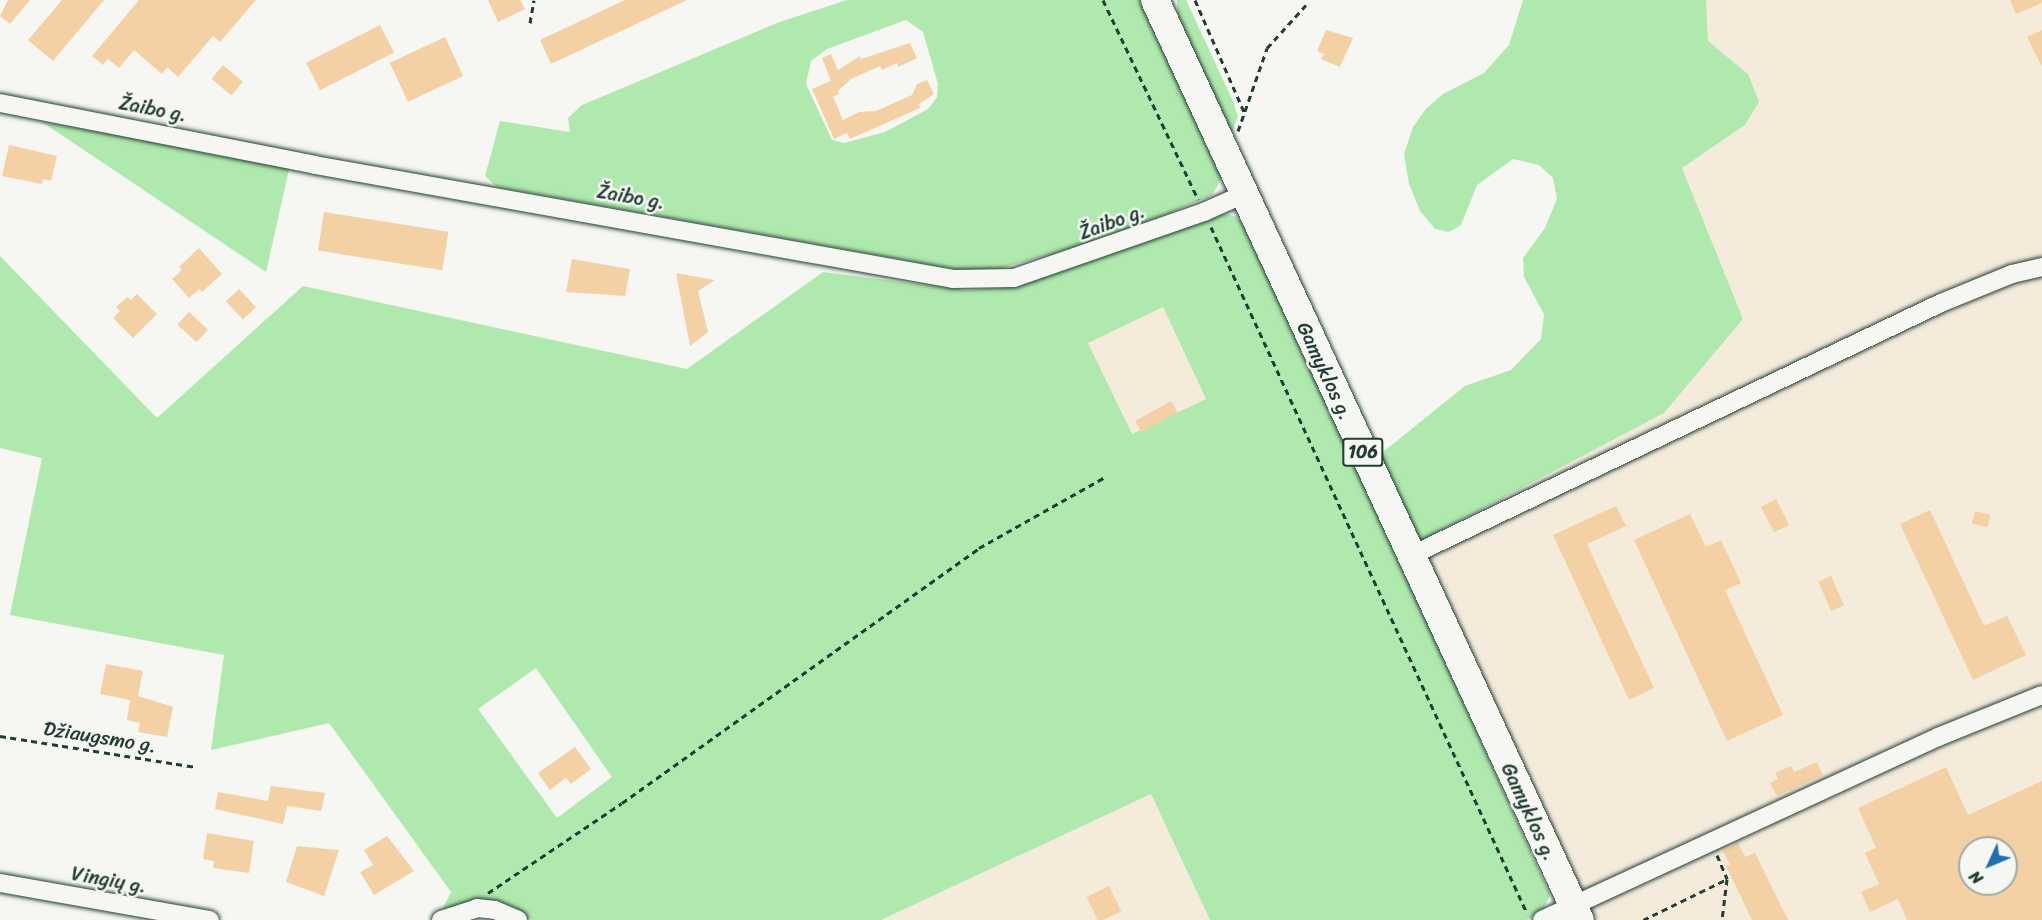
<!DOCTYPE html>
<html>
<head>
<meta charset="utf-8">
<style>
	body { margin:0 }
	#map { position:relative; width:2042px; height:920px; overflow:hidden; background:#f6f6f2; font-family:Sriracha,sans-serif }
	div>[style] { position:absolute }
	[style*='--x'] { left:calc(var(--x)*1px); top:calc(var(--y)*1px); width:calc(var(--w)*1px); rotate:calc(var(--a)*1deg) }
	.built>* { inset:0; background:#f5ebdb; transform-origin:0 0 }
	.green>* { inset:0; background:#b0e9ad }
	.building>* { inset:0; background:#f4d1a5; transform-origin:0 0 }
	.path>* { height:3px; margin-top:-1.5px; transform-origin:0; background:repeating-linear-gradient(90deg,#1f3d34 0 6px,transparent 0 10.5px) }
	.roads { filter:drop-shadow(0 0 2px #1f3d34) drop-shadow(0 0 2px #1f3d34) }
	.street>* { height:18px; margin:-9px; padding:0 9px; transform-origin:9px; border-radius:9px; background:#f6f6f2 }
	.primary>* { height:28px; margin:-14px; padding:0 14px; transform-origin:14px; border-radius:14px; background:#f6f6f2 }
	span { translate:-50% -50%; white-space:nowrap; text-align:center; line-height:1.15; -webkit-text-stroke:5px #f6f6f2; paint-order:stroke }
	.shield-label span { padding:2px 4px; background:#f6f6f2; border:2px solid; border-radius:4px; -webkit-text-stroke-width:0 }
	.shield-label { font-size:18px; color:#1f3d34; font-weight:700 }
	.street-label { font-size:20px; color:#1f3d34 }
	.north { position:absolute; left:1958px; top:836px; width:60px; height:60px; box-sizing:border-box; background:#f6f6f2; border:2px solid #a0aca6; border-radius:50%; rotate:226deg; font-size:16px; font-weight:700; line-height:24px; text-align:center; color:#1f3d34 }
	.north::after { content:''; display:block; margin:auto; width:21px; height:27px; background:#1f6fb2; clip-path:polygon(50% 0,100% 100%,50% 72%,0 100%) }
</style>
</head>
<body>
<div id="map">
	<div class="built">
		<div style="clip-path:polygon(evenodd,1706px 0,2042px 0,2042px 920px,1594px 920px,1419px 542px,1664px 413px,1743px 319px,1682px 168px,1745px 125px,1747px 74px,1708px 41px,1706px 0,1970px 848px,2006px 848px,2006px 884px,1970px 884px,1970px 848px)"></div>
		<div style="left:1163px;top:307px;width:102px;height:83px;rotate:65deg"></div>
		<div style="clip-path:polygon(1151px 794px,1210px 920px,881px 920px)"></div>
	</div>
	<div class="green">
		<div style="clip-path:polygon(evenodd,847px 0,1142px 0,1204px 133px,1221px 177px,1217px 187px,1211px 196px,1104px 239px,998px 269px,966px 271px,497px 187px,485px 176px,500px 121px,570px 132px,568px 118px,582px 105px,777px 23px,847px 0,906px 20px,923px 32px,938px 84px,937px 97px,928px 109px,885px 132px,844px 143px,832px 140px,806px 84px,811px 61px,827px 49px,906px 20px)"></div>
		<div style="clip-path:polygon(1177px 0,1186px 0,1232px 99px,1238px 117px,1231px 134px,1178px 22px)"></div>
		<div style="clip-path:polygon(1523px 0,1706px 0,1708px 41px,1748px 74px,1759px 102px,1745px 125px,1682px 168px,1743px 319px,1664px 413px,1419px 542px,1378px 456px,1465px 386px,1511px 370px,1541px 339px,1544px 314px,1524px 277px,1523px 258px,1545px 228px,1557px 199px,1553px 178px,1539px 165px,1513px 159px,1477px 185px,1461px 225px,1449px 232px,1435px 229px,1420px 211px,1409px 184px,1404px 154px,1413px 127px,1426px 109px,1443px 94px,1484px 73px,1509px 45px)"></div>
		<div style="clip-path:polygon(42px 122px,290px 165px,266px 272px)"></div>
		<div style="clip-path:polygon(evenodd,1219px 213px,1235px 216px,1251px 231px,1550px 895px,1541px 913px,1526px 920px,1210px 920px,1151px 794px,881px 920px,532px 920px,494px 901px,443px 908px,451px 892px,329px 723px,211px 750px,224px 655px,10px 615px,42px 458px,0 448px,0 256px,157px 418px,303px 286px,687px 369px,823px 272px,966px 290px,998px 288px,1032px 280px,1219px 213px,1163px 307px,1206px 399px,1132px 434px,1088px 343px,1163px 307px,1219px 213px,536px 668px,612px 777px,557px 818px,478px 709px,536px 668px)"></div>
	</div>
	<div class="building">
		<div style="clip-path:polygon(8px 0,30px 0,10px 24px,0 16px)"></div>
		<div style="clip-path:polygon(62px 0,104px 0,53px 61px,28px 40px)"></div>
		<div style="clip-path:polygon(139px 0,256px 0,220px 42px,213px 36px,178px 77px,167px 67px,162px 74px,134px 50px,119px 68px,108px 59px,103px 65px,92px 56px)"></div>
		<div style="clip-path:polygon(488px 0,520px 0,525px 9px,498px 22px)"></div>
		<div style="clip-path:polygon(625px 0,687px 0,551px 64px,540px 40px)"></div>
		<div style="clip-path:polygon(2010px 0,2042px 0,2042px 3px,2016px 14px)"></div>
		<div style="left:380px;top:25px;width:31px;height:83px;rotate:63deg"></div>
		<div style="clip-path:polygon(1326px 30px,1353px 38px,1340px 67px,1321px 59px,1324px 54px,1317px 51px)"></div>
		<div style="clip-path:polygon(2042px 30px,2042px 67px,2027px 37px)"></div>
		<div style="left:445px;top:37px;width:43px;height:61px;rotate:65deg"></div>
		<div style="clip-path:polygon(910px 43px,917px 58px,898px 67px,897px 63px,882px 70px,880px 66px,851px 79px,838px 91px,839px 94px,833px 97px,843px 120px,859px 112px,876px 111px,912px 95px,917px 84px,927px 80px,934px 94px,919px 104px,920px 108px,850px 139px,847px 133px,834px 139px,812px 89px,831px 81px,822px 58px,831px 54px,838px 70px,860px 56px,861px 59px)"></div>
		<div style="left:223px;top:65px;width:26px;height:18px;rotate:40deg"></div>
		<div style="clip-path:polygon(9px 145px,57px 156px,51px 181px,43px 179px,42px 184px,2px 176px)"></div>
		<div style="left:324px;top:212px;width:126px;height:39px;rotate:9deg"></div>
		<div style="clip-path:polygon(199px 248px,222px 274px,202px 292px,199px 289px,189px 298px,172px 279px,182px 270px,179px 267px)"></div>
		<div style="clip-path:polygon(572px 259px,630px 269px,625px 296px,566px 292px)"></div>
		<div style="clip-path:polygon(676px 273px,715px 280px,698px 291px,708px 332px,690px 346px)"></div>
		<div style="left:239px;top:289px;width:25px;height:18px;rotate:47deg"></div>
		<div style="clip-path:polygon(137px 294px,157px 314px,133px 338px,113px 318px,120px 311px,116px 307px,127px 297px,131px 300px)"></div>
		<div style="left:189px;top:312px;width:26px;height:17px;rotate:43deg"></div>
		<div style="left:1171px;top:401px;width:13px;height:41px;rotate:61deg"></div>
		<div style="left:1776px;top:499px;width:29px;height:17px;rotate:63deg"></div>
		<div style="clip-path:polygon(1616px 506px,1626px 526px,1587px 544px,1654px 688px,1629px 700px,1553px 535px)"></div>
		<div style="clip-path:polygon(1930px 510px,1984px 626px,2007px 616px,2026px 655px,1973px 680px,1900px 524px)"></div>
		<div style="left:1975px;top:511px;width:16px;height:13px;rotate:14deg"></div>
		<div style="clip-path:polygon(1690px 514px,1706px 547px,1721px 540px,1741px 583px,1725px 590px,1783px 715px,1727px 741px,1634px 540px)"></div>
		<div style="left:1831px;top:576px;width:32px;height:14px;rotate:66deg"></div>
		<div style="clip-path:polygon(106px 664px,143px 671px,138px 696px,173px 707px,167px 737px,138px 732px,140px 723px,127px 720px,130px 700px,100px 694px)"></div>
		<div style="clip-path:polygon(575px 747px,591px 769px,571px 784px,566px 778px,550px 790px,538px 773px)"></div>
		<div style="clip-path:polygon(1817px 762px,1823px 775px,1777px 796px,1770px 783px,1778px 779px,1775px 773px,1791px 766px,1794px 772px)"></div>
		<div style="clip-path:polygon(evenodd,1946px 767px,1968px 815px,2042px 781px,2042px 920px,1907px 920px,1898px 899px,1870px 912px,1861px 892px,1879px 884px,1865px 853px,1876px 848px,1858px 808px,1946px 767px,1970px 848px,2006px 848px,2006px 884px,1970px 884px,1970px 848px)"></div>
		<div style="clip-path:polygon(271px 786px,325px 793px,321px 811px,287px 806px,283px 824px,215px 809px,218px 792px,268px 801px)"></div>
		<div style="clip-path:polygon(207px 833px,254px 841px,249px 873px,213px 868px,214px 861px,203px 859px)"></div>
		<div style="clip-path:polygon(387px 836px,414px 871px,374px 895px,360px 872px,373px 865px,364px 850px)"></div>
		<div style="clip-path:polygon(1738px 843px,1745px 857px,1755px 853px,1788px 920px,1752px 920px,1726px 866px,1730px 865px,1723px 851px)"></div>
		<div style="clip-path:polygon(297px 846px,339px 850px,324px 896px,286px 882px)"></div>
		<div style="left:1109px;top:886px;width:28px;height:25px;rotate:64deg"></div>
	</div>
	<div class="path">
		<div style="--x:1103;--y:0;--w:221;--a:64.5"></div>
		<div style="--x:1195;--y:0;--w:124;--a:66.3"></div>
		<div style="--x:530;--y:23;--w:23;--a:-80"></div>
		<div style="--x:1238;--y:131;--w:88;--a:-70.7"></div>
		<div style="--x:1267;--y:48;--w:58;--a:-47.8"></div>
		<div style="--x:1211;--y:227;--w:755;--a:65.27"></div>
		<div style="--x:0;--y:736;--w:197;--a:9"></div>
		<div style="--x:1717;--y:855;--w:26;--a:67"></div>
		<div style="--x:1727;--y:879;--w:41;--a:97"></div>
		<div style="--x:488;--y:893;--w:161;--a:-33.9"></div>
		<div style="--x:622;--y:803;--w:439;--a:-35.5"></div>
		<div style="--x:979;--y:548;--w:145;--a:-29.4"></div>
		<div style="--x:1643;--y:920;--w:93;--a:-26"></div>
	</div>
	<div class="roads">
		<div class="street">
			<div style="--x:0;--y:103;--w:321;--a:11.1"></div>
			<div style="--x:315;--y:165;--w:648;--a:10.13"></div>
			<div style="--x:953;--y:279;--w:61;--a:-0.9"></div>
			<div style="--x:1014;--y:278;--w:201;--a:-19.2"></div>
			<div style="--x:1204;--y:212;--w:44;--a:-24.2"></div>
			<div style="--x:1410;--y:556;--w:588;--a:-25.48"></div>
			<div style="--x:1941;--y:303;--w:77;--a:-22.2"></div>
			<div style="--x:2012;--y:274;--w:31;--a:-13"></div>
			<div style="--x:0;--y:883;--w:213;--a:10"></div>
			<div style="--x:441;--y:920;--w:38;--a:-18"></div>
			<div style="--x:477;--y:908;--w:18;--a:6"></div>
			<div style="--x:495;--y:910;--w:25;--a:23"></div>
			<div style="--x:1542;--y:920;--w:436;--a:-24.8"></div>
			<div style="--x:1938;--y:737;--w:112;--a:-22"></div>
		</div>
		<div class="primary">
			<div style="--x:1155;--y:0;--w:1013;--a:65.21"></div>
		</div>
	</div>
	<div class="shield-label">
		<span style="left:1363px;top:452px">106</span>
	</div>
	<div class="street-label">
		<span style="left:153px;top:109px;rotate:11deg">Žaibo g.</span>
		<span style="left:631px;top:197px;rotate:10deg">Žaibo g.</span>
		<span style="left:1112px;top:222px;rotate:-20deg">Žaibo g.</span>
		<span style="left:1325px;top:371px;rotate:65deg">Gamyklos g.</span>
		<span style="left:100px;top:737px;rotate:9deg">Džiaugsmo g.</span>
		<span style="left:1529px;top:812px;rotate:65deg">Gamyklos g.</span>
		<span style="left:109px;top:880px;rotate:10deg">Vingių g.</span>
	</div>
	<div class="north">N</div>
</div>
</body>
</html>
